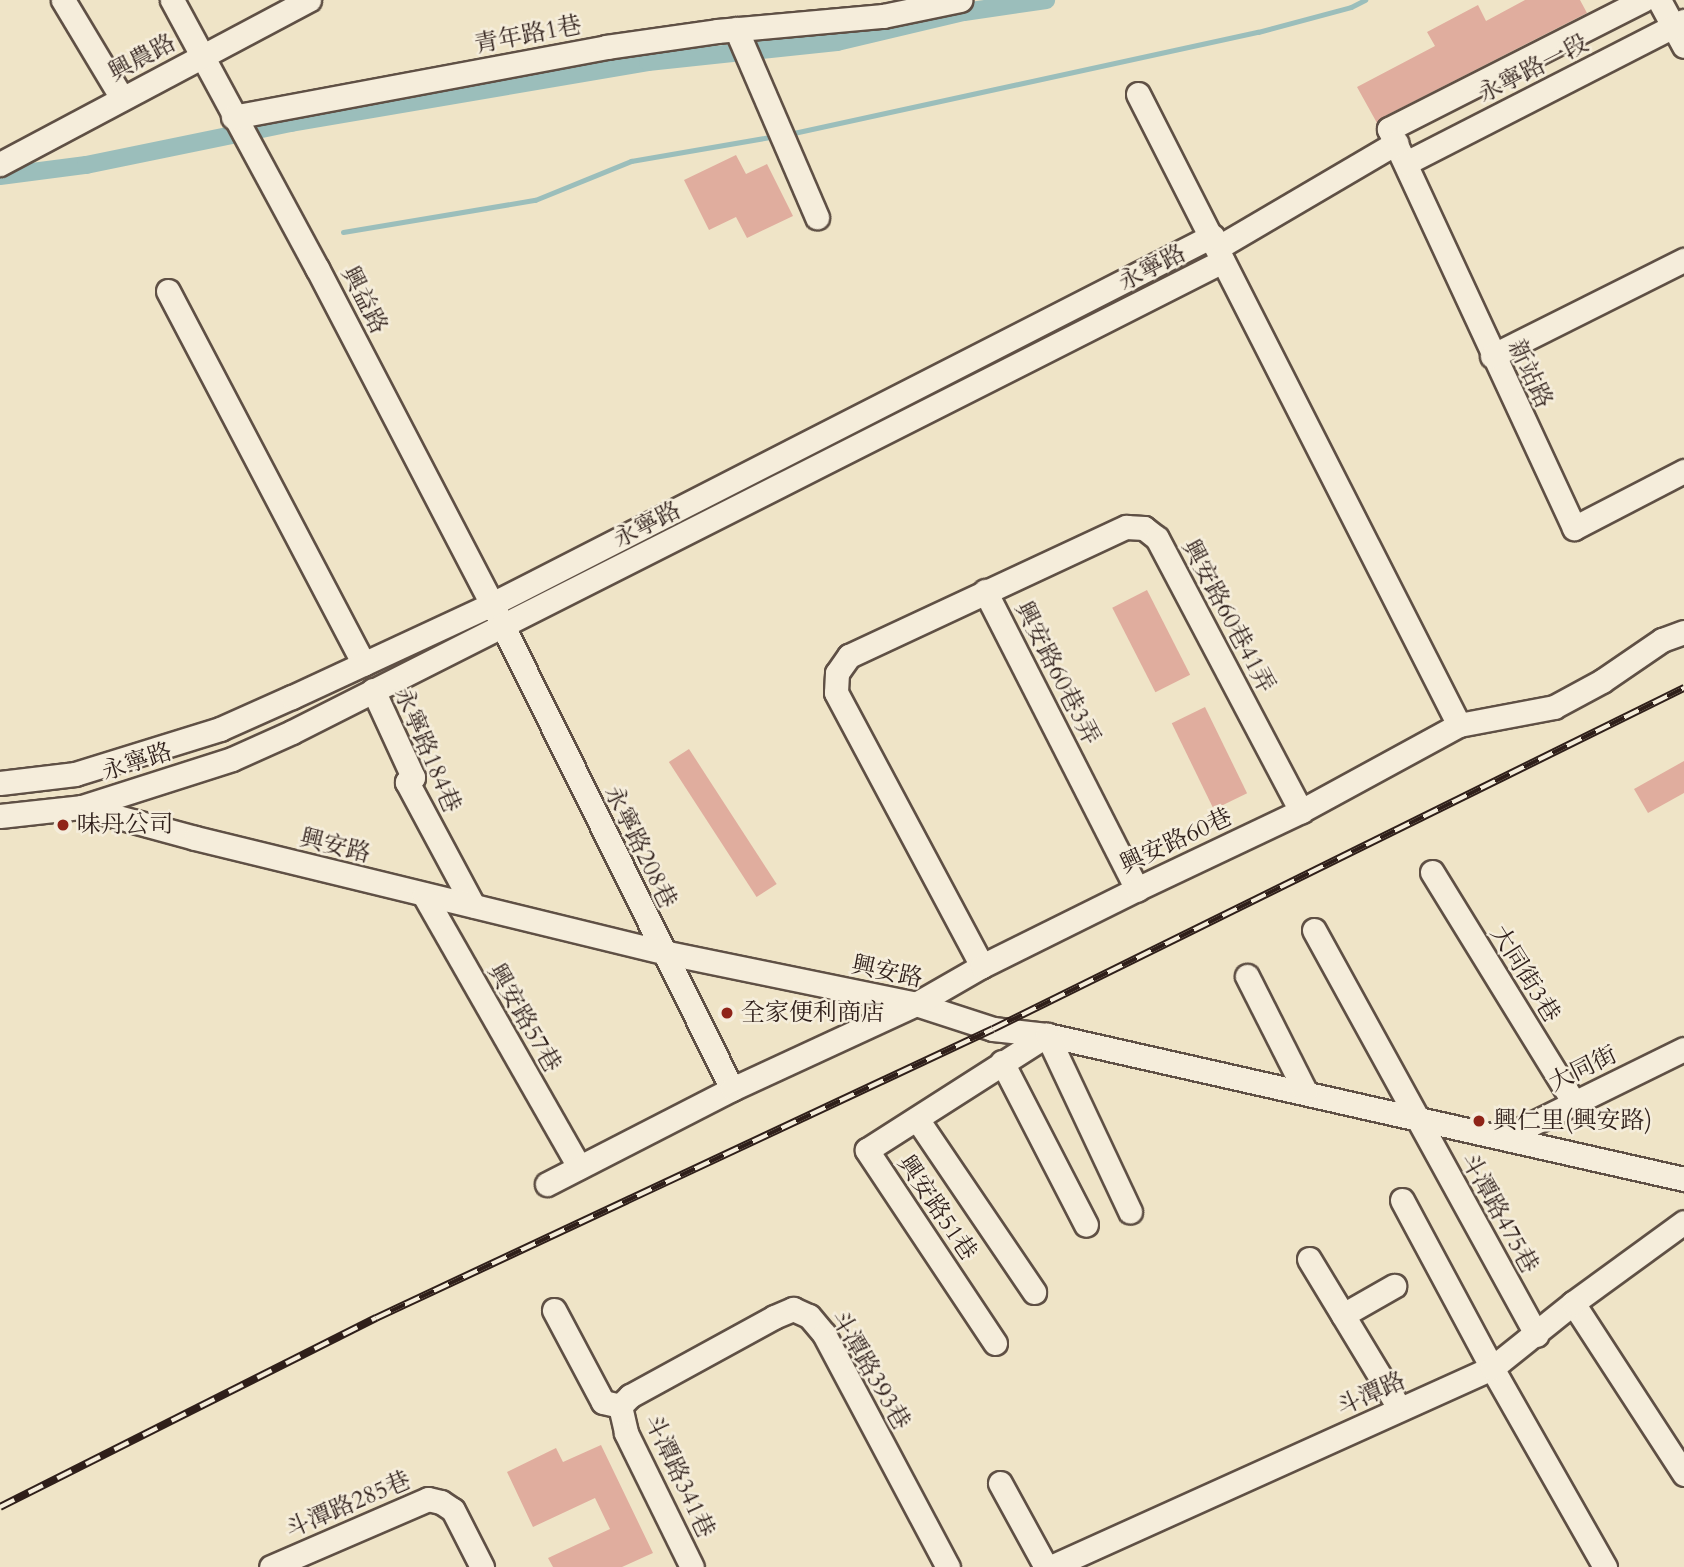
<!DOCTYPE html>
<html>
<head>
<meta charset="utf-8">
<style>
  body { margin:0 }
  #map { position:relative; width:1684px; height:1567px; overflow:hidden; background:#efe4c7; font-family:Cardo,"Noto Serif TC",serif }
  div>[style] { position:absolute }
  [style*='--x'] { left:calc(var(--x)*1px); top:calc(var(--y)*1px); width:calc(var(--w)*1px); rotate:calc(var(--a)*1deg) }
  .stream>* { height:5px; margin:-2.5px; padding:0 2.5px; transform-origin:2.5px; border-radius:2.5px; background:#9bbebb }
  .canal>* { height:18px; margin:-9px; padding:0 9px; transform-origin:9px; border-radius:9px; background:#9bbebb }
  .building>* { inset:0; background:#e0ad9e; transform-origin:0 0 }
  .roads { filter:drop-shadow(2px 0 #5f5045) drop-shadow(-2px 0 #5f5045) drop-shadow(0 2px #5f5045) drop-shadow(0 -2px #5f5045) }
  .minor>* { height:23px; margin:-11.5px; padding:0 11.5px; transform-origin:11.5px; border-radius:11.5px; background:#f5eddb }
  .rail>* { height:8px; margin-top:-4px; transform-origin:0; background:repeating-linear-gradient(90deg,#f5eddb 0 16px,#2f1f1a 0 32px); box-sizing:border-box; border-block:2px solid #2f1f1a }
  .dots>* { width:19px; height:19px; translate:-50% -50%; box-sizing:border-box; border:4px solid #f5eddb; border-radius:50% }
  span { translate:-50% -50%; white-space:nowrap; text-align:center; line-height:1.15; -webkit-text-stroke:5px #f5eddb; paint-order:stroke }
  .street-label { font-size:24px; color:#2f1f1a }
  .poi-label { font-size:24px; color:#2f1f1a }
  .left { translate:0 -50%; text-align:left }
</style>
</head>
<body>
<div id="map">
  <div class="stream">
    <div style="--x:789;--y:134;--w:480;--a:-12.3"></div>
    <div style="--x:1258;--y:32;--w:96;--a:-15"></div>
    <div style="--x:1351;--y:7;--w:16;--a:-27"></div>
    <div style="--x:343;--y:232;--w:195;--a:-9.5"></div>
    <div style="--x:535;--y:200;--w:104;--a:-22.1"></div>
    <div style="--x:631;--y:161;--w:147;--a:-9.8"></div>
  </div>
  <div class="canal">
    <div style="--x:0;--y:176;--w:87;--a:-7.3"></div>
    <div style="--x:86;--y:165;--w:209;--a:-11.6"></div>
    <div style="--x:291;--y:123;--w:362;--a:-9.7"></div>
    <div style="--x:648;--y:62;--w:190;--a:-6"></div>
    <div style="--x:837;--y:42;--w:130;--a:-13.3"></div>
    <div style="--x:964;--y:12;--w:83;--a:-8.3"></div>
  </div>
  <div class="building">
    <div style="clip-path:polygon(1525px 0,1580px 0,1587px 13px,1383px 117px,1377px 123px,1357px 87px,1435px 46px,1427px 32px,1478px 5px,1486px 21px)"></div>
    <div style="clip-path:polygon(736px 155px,746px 174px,767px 164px,793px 216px,747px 238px,736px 217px,709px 230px,684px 180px)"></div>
    <div style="left:1147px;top:590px;width:95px;height:39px;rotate:63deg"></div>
    <div style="left:1205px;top:707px;width:96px;height:37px;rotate:64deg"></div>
    <div style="left:689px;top:749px;width:161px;height:24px;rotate:57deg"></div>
    <div style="clip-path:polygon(1684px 761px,1684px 793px,1648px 813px,1634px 789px)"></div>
    <div style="clip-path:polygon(601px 1445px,653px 1553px,622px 1567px,553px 1567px,548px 1558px,610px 1529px,595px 1498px,533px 1527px,507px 1472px,556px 1448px,563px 1462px)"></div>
  </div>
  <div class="roads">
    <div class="minor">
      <div style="--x:63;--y:0;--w:114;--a:59"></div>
      <div style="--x:172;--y:0;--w:305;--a:61.6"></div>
      <div style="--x:317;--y:268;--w:379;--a:62.5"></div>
      <div style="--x:492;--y:604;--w:541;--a:63.67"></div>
      <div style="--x:1643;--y:0;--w:285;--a:153.1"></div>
      <div style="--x:1389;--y:129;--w:440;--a:65.1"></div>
      <div style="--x:1574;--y:528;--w:124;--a:-27.4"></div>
      <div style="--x:1659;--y:0;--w:52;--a:61.5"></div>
      <div style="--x:736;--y:29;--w:205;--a:66.7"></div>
      <div style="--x:1138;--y:94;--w:708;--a:63.04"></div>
      <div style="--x:233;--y:117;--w:380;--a:-10.6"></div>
      <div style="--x:606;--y:47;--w:112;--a:-8.2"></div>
      <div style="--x:717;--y:31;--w:167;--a:-5.2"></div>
      <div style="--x:883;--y:16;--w:79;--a:-11.7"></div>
      <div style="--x:1406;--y:163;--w:312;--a:-27.1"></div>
      <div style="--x:0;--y:164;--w:350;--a:-28"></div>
      <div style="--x:1217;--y:248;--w:208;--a:-30.4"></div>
      <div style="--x:168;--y:291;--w:421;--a:62.3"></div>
      <div style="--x:1492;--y:356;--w:215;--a:-26.6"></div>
      <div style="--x:985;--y:591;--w:335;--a:63"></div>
      <div style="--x:373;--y:690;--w:96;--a:65.3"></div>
      <div style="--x:413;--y:777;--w:8;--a:140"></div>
      <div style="--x:407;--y:782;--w:140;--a:61.8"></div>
      <div style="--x:0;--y:783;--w:76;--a:-6.8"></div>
      <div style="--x:75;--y:774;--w:152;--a:-17.2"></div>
      <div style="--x:220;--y:729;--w:79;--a:-24"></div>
      <div style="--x:292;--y:697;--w:221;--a:-24.9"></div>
      <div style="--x:492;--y:604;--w:809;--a:-27.07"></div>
      <div style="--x:82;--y:807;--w:157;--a:-17.7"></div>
      <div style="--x:232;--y:759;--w:66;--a:-24.2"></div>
      <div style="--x:292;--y:732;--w:1043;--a:-26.84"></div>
      <div style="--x:0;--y:816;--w:81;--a:-6.3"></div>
      <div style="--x:81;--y:807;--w:118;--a:15.2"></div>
      <div style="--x:195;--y:838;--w:482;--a:13.7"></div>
      <div style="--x:663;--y:952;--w:258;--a:11.6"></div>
      <div style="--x:916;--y:1004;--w:81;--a:18"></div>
      <div style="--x:993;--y:1029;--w:54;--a:6.3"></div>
      <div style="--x:1047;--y:1035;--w:653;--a:12.74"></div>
      <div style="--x:1432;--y:872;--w:271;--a:58.4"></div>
      <div style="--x:424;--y:895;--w:313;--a:60.3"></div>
      <div style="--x:1314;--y:930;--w:462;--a:61.2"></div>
      <div style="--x:982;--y:966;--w:310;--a:-118.1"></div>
      <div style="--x:836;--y:692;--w:19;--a:-87"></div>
      <div style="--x:837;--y:673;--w:21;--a:-55"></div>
      <div style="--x:849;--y:656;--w:306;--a:-25"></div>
      <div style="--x:1126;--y:527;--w:18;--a:3"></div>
      <div style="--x:1144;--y:528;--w:16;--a:38"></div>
      <div style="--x:1157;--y:538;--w:309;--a:62.2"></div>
      <div style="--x:1247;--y:976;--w:129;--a:63.2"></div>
      <div style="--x:1002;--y:1062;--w:183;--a:62.7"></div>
      <div style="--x:917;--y:1119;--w:209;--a:55.9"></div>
      <div style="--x:1505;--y:1137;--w:199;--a:-26.2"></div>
      <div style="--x:547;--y:1184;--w:208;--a:-27.2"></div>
      <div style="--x:732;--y:1089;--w:203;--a:-24.8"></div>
      <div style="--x:916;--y:1004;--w:76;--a:-29.9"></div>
      <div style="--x:982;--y:966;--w:173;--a:-26.4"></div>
      <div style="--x:1137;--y:889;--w:182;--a:-25.4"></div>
      <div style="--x:1301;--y:811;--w:180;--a:-28.6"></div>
      <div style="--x:1459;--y:725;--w:97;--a:-10.7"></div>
      <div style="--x:1554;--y:707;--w:55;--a:-28.4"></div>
      <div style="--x:1602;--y:681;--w:73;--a:-34.3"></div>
      <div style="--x:1662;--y:640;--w:23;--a:-20"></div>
      <div style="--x:1402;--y:1200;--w:191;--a:61.8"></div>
      <div style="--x:1492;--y:1368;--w:229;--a:60.4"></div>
      <div style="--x:1309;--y:1259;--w:175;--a:58.8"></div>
      <div style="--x:1573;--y:1303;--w:204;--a:57"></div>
      <div style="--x:554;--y:1310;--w:104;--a:62"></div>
      <div style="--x:603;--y:1402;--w:17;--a:13"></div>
      <div style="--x:1343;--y:1315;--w:59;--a:-29.6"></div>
      <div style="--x:995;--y:1343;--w:232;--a:-123.6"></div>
      <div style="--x:867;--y:1150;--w:214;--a:-32.6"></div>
      <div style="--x:1047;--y:1035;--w:195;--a:64.8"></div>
      <div style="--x:620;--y:1406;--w:14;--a:-45"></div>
      <div style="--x:630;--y:1396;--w:164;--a:-28.7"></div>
      <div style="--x:774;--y:1317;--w:21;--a:-23"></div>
      <div style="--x:793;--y:1309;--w:17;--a:24"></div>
      <div style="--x:809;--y:1316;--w:23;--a:50"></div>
      <div style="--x:824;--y:1334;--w:264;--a:62"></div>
      <div style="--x:620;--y:1406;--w:28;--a:77"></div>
      <div style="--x:626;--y:1433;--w:149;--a:63.8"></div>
      <div style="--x:1000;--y:1483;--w:96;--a:61.3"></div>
      <div style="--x:271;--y:1567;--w:171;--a:-23.4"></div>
      <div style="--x:428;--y:1499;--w:13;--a:13"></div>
      <div style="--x:441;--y:1502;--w:14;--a:34"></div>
      <div style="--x:453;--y:1510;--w:64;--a:63"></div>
      <div style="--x:1051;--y:1567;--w:484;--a:-24.3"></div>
      <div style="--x:1492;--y:1368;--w:104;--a:-38.7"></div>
      <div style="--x:1573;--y:1303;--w:137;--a:-36.1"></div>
    </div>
  </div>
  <div class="rail">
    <div style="--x:0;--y:1507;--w:421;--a:-26.7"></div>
    <div style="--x:376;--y:1318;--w:681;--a:-25.1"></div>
    <div style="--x:993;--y:1029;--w:771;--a:-26.27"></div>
  </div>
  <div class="dots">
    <div style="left:63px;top:825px;background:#8f2418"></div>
    <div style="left:727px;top:1013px;background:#8f2418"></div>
    <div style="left:1479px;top:1121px;background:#8f2418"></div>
  </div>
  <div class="street-label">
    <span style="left:528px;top:35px;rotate:-11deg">青年路1巷</span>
    <span style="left:142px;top:58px;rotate:-28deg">興農路</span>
    <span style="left:1533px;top:69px;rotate:-27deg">永寧路一段</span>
    <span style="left:1152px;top:268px;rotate:-27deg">永寧路</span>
    <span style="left:364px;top:300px;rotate:63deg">興益路</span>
    <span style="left:1530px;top:374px;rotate:65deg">新站路</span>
    <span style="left:647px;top:525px;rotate:-27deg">永寧路</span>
    <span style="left:1228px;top:616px;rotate:62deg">興安路60巷41弄</span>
    <span style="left:1057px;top:673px;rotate:63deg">興安路60巷3弄</span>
    <span style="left:427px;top:750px;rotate:67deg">永寧路184巷</span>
    <span style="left:137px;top:762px;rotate:-18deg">永寧路</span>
    <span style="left:1176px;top:841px;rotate:-25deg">興安路60巷</span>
    <span style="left:335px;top:846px;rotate:14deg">興安路</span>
    <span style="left:640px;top:847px;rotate:64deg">永寧路208巷</span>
    <span style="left:887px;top:972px;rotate:12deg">興安路</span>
    <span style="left:1525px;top:974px;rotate:58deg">大同街3巷</span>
    <span style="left:524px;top:1018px;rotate:60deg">興安路57巷</span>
    <span style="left:1583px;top:1069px;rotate:-26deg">大同街</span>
    <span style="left:937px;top:1208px;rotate:56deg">興安路51巷</span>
    <span style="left:1499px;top:1213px;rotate:61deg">斗潭路475巷</span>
    <span style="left:870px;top:1370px;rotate:60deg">斗潭路393巷</span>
    <span style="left:1371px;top:1394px;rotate:-24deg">斗潭路</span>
    <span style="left:679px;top:1476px;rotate:65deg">斗潭路341巷</span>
    <span style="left:348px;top:1505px;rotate:-23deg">斗潭路285巷</span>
  </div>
  <div class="poi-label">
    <span class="left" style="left:77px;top:825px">味丹公司</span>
    <span class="left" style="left:741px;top:1013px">全家便利商店</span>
    <span class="left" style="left:1493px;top:1121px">興仁里(興安路)</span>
  </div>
</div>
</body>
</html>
